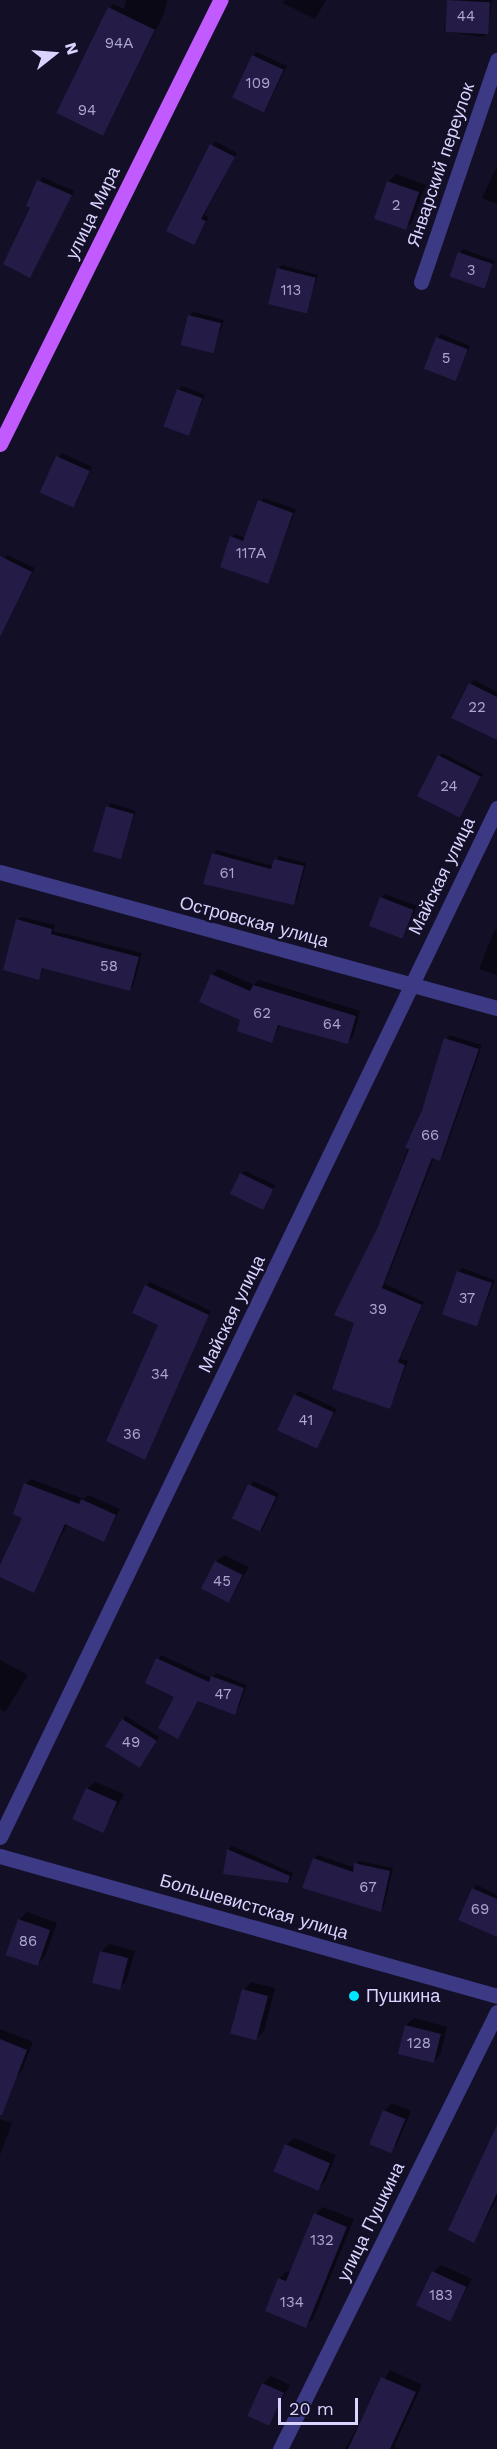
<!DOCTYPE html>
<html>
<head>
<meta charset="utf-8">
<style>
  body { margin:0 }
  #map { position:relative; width:497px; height:2449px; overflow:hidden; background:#130f26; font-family:"Work Sans",sans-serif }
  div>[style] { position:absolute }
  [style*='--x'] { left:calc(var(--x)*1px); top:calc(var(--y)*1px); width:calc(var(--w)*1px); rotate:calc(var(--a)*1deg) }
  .shadow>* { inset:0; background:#0007; transform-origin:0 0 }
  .building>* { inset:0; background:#241b47; transform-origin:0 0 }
  .minor>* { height:15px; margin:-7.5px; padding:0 7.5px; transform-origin:7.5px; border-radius:7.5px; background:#3d3a85 }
  .major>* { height:15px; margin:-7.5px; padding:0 7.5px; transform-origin:7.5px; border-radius:7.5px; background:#c25bff }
  .dots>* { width:16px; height:16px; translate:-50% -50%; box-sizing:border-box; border:3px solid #130f26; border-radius:50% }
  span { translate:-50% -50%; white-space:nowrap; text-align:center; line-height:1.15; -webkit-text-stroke:5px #130f26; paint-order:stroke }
  .number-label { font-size:15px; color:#aca6d1 }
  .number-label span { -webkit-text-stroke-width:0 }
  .street-label { font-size:18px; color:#d9d4ff }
  .poi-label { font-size:18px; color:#d9d4ff }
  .left { translate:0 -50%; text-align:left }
  .north { position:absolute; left:24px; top:24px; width:60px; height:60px; -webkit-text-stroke:4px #130f26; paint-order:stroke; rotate:73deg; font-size:16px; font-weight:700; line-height:24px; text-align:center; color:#d9d4ff }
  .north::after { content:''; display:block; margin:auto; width:21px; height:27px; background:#d9d4ff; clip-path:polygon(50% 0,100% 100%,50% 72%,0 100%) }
  .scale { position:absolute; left:278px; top:2398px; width:80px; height:27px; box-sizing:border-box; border:3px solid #d9d4ff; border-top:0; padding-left:8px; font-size:18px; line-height:21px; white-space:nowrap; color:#d9d4ff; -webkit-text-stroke:4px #130f26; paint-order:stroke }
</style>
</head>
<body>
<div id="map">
  <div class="shadow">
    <div style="clip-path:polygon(126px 0,167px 0,164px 14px,100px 134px,60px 113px,110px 8px,113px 4px,124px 9px)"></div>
    <div style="clip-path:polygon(285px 0,326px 0,315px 19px,283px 3px)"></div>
    <div style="clip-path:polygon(449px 0,492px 0,487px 34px,483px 37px,444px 31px)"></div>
    <div style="clip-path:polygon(256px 52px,287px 66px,265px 110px,253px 56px)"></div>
    <div style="clip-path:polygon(215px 141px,237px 153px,204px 215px,209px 217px,194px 243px,168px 231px)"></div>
    <div style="clip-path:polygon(497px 166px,497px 204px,482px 198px)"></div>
    <div style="clip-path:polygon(396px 174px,426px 185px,412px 222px,404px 229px,388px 182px)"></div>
    <div style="clip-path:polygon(42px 177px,74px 191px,29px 276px,32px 208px)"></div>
    <div style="clip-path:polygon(463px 249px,495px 261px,484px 288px,460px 253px)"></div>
    <div style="clip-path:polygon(282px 265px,318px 275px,305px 313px,278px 269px)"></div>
    <div style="clip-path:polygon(193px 312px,224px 320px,213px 351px,189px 316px)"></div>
    <div style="clip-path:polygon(441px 334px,470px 346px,455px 379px,438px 338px)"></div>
    <div style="clip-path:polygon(182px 386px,205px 395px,188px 434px,178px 390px)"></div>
    <div style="left:61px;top:453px;width:34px;height:43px;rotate:24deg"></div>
    <div style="clip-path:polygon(263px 498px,296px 509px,267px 582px,232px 537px,235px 534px,246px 538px)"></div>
    <div style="clip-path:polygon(7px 555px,35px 568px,10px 615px,0 610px,0 565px)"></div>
    <div style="clip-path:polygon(474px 680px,497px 692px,497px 738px,470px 684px)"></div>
    <div style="clip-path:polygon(442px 753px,483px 774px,460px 816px,439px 756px)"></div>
    <div style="clip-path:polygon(111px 803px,136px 811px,120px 857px,108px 807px)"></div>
    <div style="clip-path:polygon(217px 850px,273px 866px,279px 856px,306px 863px,297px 899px,293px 903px,213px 854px)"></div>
    <div style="clip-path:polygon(385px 894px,417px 906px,404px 937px,381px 898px)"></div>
    <div style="clip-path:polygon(21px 917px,55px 925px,53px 931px,142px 953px,133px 986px,130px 989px,44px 967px,39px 978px,18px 920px)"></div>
    <div style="clip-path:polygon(495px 929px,497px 930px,497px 975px,479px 969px)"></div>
    <div style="clip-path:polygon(218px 969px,254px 985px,259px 980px,360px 1011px,353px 1037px,347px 1043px,281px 1024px,271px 1041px,242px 1020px,212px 975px)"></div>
    <div style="clip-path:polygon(449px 1035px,482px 1045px,443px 1156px,440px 1160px,434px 1157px,385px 1284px,424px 1302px,400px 1359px,408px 1361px,390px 1407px,356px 1323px,378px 1230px)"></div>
    <div style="clip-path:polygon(245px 1171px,275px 1185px,263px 1208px,241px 1174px)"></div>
    <div style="clip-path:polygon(462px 1268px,495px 1280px,477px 1325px,458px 1272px)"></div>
    <div style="clip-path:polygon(150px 1282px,211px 1311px,145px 1458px,160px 1325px,147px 1286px)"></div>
    <div style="clip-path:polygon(299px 1391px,337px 1409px,317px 1447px,295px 1395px)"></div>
    <div style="clip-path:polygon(31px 1479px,84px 1499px,88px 1495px,120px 1509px,104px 1540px,68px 1523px,33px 1591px,0 1575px,25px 1517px,26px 1484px)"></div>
    <div style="left:253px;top:1481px;width:29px;height:42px;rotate:25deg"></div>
    <div style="clip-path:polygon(224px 1555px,249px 1567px,229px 1601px,216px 1562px)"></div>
    <div style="clip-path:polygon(161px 1655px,211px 1678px,216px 1673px,247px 1685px,238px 1709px,234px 1713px,199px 1700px,181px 1733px,176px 1696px,147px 1682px)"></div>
    <div style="clip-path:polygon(0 1660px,28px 1675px,5px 1712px,0 1709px)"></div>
    <div style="clip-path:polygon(126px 1716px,159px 1737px,143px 1763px,123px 1719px)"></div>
    <div style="clip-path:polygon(95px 1782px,124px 1794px,103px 1831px,87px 1789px)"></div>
    <div style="clip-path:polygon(232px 1846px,293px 1873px,291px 1878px,288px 1882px,228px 1850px)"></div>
    <div style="clip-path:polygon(318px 1855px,355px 1868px,359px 1861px,393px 1868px,384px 1906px,381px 1910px,314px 1859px)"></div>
    <div style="clip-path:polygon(477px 1885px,497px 1895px,497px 1930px,473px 1889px)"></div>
    <div style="clip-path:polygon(27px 1912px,57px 1923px,45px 1956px,38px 1964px,19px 1920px)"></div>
    <div style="clip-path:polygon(109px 1944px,135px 1951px,126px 1981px,119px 1989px,101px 1952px)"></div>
    <div style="clip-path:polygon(251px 1982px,275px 1988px,264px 2031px,256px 2039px,244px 1990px)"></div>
    <div style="clip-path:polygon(414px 2018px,447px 2027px,440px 2055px,433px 2062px,406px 2025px)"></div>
    <div style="clip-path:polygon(0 2029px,33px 2042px,22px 2070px,15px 2078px,0 2072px)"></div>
    <div style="clip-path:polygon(392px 2103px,411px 2111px,397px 2144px,389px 2151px,384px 2111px)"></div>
    <div style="clip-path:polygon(0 2119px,12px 2123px,0 2155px)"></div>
    <div style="clip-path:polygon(497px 2129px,497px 2199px,474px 2241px)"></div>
    <div style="clip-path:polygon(294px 2138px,336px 2155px,325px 2182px,318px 2189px,286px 2145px)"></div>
    <div style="clip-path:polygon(323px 2207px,354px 2219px,313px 2319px,306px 2326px,279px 2279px,287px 2271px,291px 2273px,316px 2214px)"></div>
    <div style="clip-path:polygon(441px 2265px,472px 2279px,450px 2319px,433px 2272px)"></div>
    <div style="clip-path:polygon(390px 2370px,422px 2385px,394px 2446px,399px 2449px,345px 2449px)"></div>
    <div style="clip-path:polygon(271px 2376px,290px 2385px,268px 2424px,263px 2384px)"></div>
  </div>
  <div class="building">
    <div style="left:447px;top:0;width:43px;height:32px;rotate:3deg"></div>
    <div style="left:108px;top:7px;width:52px;height:118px;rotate:26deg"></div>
    <div style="left:252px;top:55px;width:35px;height:47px;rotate:25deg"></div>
    <div style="clip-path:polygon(210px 144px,235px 157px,201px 219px,206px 221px,194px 245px,166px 231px)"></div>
    <div style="clip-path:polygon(37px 180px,72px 195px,30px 278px,3px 264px,30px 208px,26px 206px)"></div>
    <div style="left:387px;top:181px;width:34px;height:40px;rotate:19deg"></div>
    <div style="left:458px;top:252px;width:37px;height:26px;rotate:19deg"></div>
    <div style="left:277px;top:268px;width:40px;height:37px;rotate:14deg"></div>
    <div style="left:188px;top:315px;width:34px;height:31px;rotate:14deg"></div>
    <div style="left:436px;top:337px;width:34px;height:34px;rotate:21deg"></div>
    <div style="left:177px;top:389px;width:27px;height:40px;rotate:20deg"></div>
    <div style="left:56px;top:456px;width:37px;height:40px;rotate:24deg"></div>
    <div style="clip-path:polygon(258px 500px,293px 513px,268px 584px,220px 567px,230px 536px,243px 541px)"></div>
    <div style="clip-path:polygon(0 556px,32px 572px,0 637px)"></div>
    <div style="clip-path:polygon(469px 683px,497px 697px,497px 740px,451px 718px)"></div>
    <div style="left:438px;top:755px;width:48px;height:46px;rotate:27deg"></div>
    <div style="left:106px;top:806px;width:29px;height:47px;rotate:16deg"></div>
    <div style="clip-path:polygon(212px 853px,271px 869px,274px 859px,304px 866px,294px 905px,203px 884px)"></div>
    <div style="left:380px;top:897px;width:36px;height:31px;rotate:21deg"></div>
    <div style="clip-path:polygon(16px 919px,52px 929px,51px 934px,139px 957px,130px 991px,42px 968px,39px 980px,3px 970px)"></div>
    <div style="clip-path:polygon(211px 974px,250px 991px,253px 985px,356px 1016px,348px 1044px,278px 1025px,272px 1043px,237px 1031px,240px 1020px,199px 1002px)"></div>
    <div style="clip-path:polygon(444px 1038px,479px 1049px,440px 1161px,432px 1158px,382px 1288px,422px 1305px,398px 1362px,405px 1365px,390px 1409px,332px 1389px,354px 1323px,334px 1315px,377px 1229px,409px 1149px,405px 1148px,422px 1110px)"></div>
    <div style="left:240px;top:1173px;width:37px;height:23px;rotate:26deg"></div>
    <div style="left:457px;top:1271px;width:37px;height:46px;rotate:19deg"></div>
    <div style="clip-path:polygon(145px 1285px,209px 1315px,145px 1460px,106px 1441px,158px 1325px,132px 1313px)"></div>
    <div style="left:294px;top:1394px;width:44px;height:40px;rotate:25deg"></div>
    <div style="clip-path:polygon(24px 1483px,79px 1504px,81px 1499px,116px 1515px,104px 1542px,65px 1524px,34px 1593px,0 1577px,0 1565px,22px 1518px,13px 1514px)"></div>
    <div style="left:248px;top:1484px;width:31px;height:38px;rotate:25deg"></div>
    <div style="left:215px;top:1561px;width:31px;height:31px;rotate:27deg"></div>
    <div style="clip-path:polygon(156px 1658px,209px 1682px,211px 1676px,244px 1688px,235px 1715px,198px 1701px,178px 1739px,158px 1728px,174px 1697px,145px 1683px)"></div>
    <div style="left:122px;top:1719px;width:41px;height:32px;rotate:32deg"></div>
    <div style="left:86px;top:1788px;width:34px;height:34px;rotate:24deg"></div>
    <div style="clip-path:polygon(227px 1849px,290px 1876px,288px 1883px,223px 1874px)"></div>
    <div style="clip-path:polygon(313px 1858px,353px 1872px,354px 1863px,390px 1871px,381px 1912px,302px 1888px)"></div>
    <div style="clip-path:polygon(472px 1888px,497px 1899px,497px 1937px,458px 1920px)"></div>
    <div style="left:18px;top:1919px;width:34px;height:38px;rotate:19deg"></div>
    <div style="left:100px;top:1951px;width:29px;height:33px;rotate:14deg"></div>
    <div style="left:242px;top:1989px;width:27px;height:46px;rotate:15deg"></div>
    <div style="left:405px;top:2025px;width:37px;height:30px;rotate:14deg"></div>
    <div style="clip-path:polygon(0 2039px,27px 2050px,2px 2115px,0 2115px)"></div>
    <div style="left:383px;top:2110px;width:24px;height:37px;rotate:22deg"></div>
    <div style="clip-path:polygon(497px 2125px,497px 2193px,474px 2243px,448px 2230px)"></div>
    <div style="left:285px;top:2144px;width:49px;height:30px;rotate:23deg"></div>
    <div style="clip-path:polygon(314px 2213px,347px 2227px,306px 2328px,265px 2311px,278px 2278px,286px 2281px)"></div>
    <div style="left:432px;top:2271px;width:38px;height:38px;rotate:25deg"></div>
    <div style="clip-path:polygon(381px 2377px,416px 2392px,390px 2449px,348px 2449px)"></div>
    <div style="left:262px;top:2383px;width:24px;height:36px;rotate:24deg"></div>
  </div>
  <div class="minor">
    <div style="--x:421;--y:282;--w:235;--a:-71.1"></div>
    <div style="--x:0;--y:872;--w:515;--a:15.3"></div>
    <div style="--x:0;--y:1837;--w:1143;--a:-64.22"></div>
    <div style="--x:0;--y:1856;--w:516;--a:15.73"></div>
    <div style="--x:280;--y:2449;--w:488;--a:-63.6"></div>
  </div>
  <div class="major">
    <div style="--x:0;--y:444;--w:496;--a:-63.6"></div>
  </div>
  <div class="dots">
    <div style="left:354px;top:1996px;background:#00e5ff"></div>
  </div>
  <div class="number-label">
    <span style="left:466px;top:17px">44</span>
    <span style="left:119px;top:44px">94А</span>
    <span style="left:258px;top:84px">109</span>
    <span style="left:87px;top:111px">94</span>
    <span style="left:396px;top:206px">2</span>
    <span style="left:471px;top:271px">3</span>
    <span style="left:291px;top:291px">113</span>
    <span style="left:446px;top:359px">5</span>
    <span style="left:251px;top:554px">117А</span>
    <span style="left:477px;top:708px">22</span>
    <span style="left:449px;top:787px">24</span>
    <span style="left:227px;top:874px">61</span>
    <span style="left:109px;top:967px">58</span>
    <span style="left:262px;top:1014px">62</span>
    <span style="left:332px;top:1025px">64</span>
    <span style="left:430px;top:1136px">66</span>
    <span style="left:467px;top:1299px">37</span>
    <span style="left:378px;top:1310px">39</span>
    <span style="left:160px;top:1375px">34</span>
    <span style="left:306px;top:1421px">41</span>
    <span style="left:132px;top:1435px">36</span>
    <span style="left:222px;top:1582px">45</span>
    <span style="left:223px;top:1695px">47</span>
    <span style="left:131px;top:1743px">49</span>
    <span style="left:368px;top:1888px">67</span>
    <span style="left:480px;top:1910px">69</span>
    <span style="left:28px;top:1942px">86</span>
    <span style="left:419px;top:2044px">128</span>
    <span style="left:322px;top:2241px">132</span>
    <span style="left:441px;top:2296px">183</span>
    <span style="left:292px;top:2303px">134</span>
  </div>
  <div class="street-label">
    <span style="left:441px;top:165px;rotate:-71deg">Январский переулок</span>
    <span style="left:93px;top:213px;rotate:-64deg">улица Мира</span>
    <span style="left:442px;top:876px;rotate:-64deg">Майская улица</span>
    <span style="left:254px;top:922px;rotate:15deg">Островская улица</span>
    <span style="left:232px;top:1314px;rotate:-64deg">Майская улица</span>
    <span style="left:254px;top:1907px;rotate:16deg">Большевистская улица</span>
    <span style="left:371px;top:2222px;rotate:-64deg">улица Пушкина</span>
  </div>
  <div class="poi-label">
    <span class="left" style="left:366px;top:1996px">Пушкина</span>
  </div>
  <div class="north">N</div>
  <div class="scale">20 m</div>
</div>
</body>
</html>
